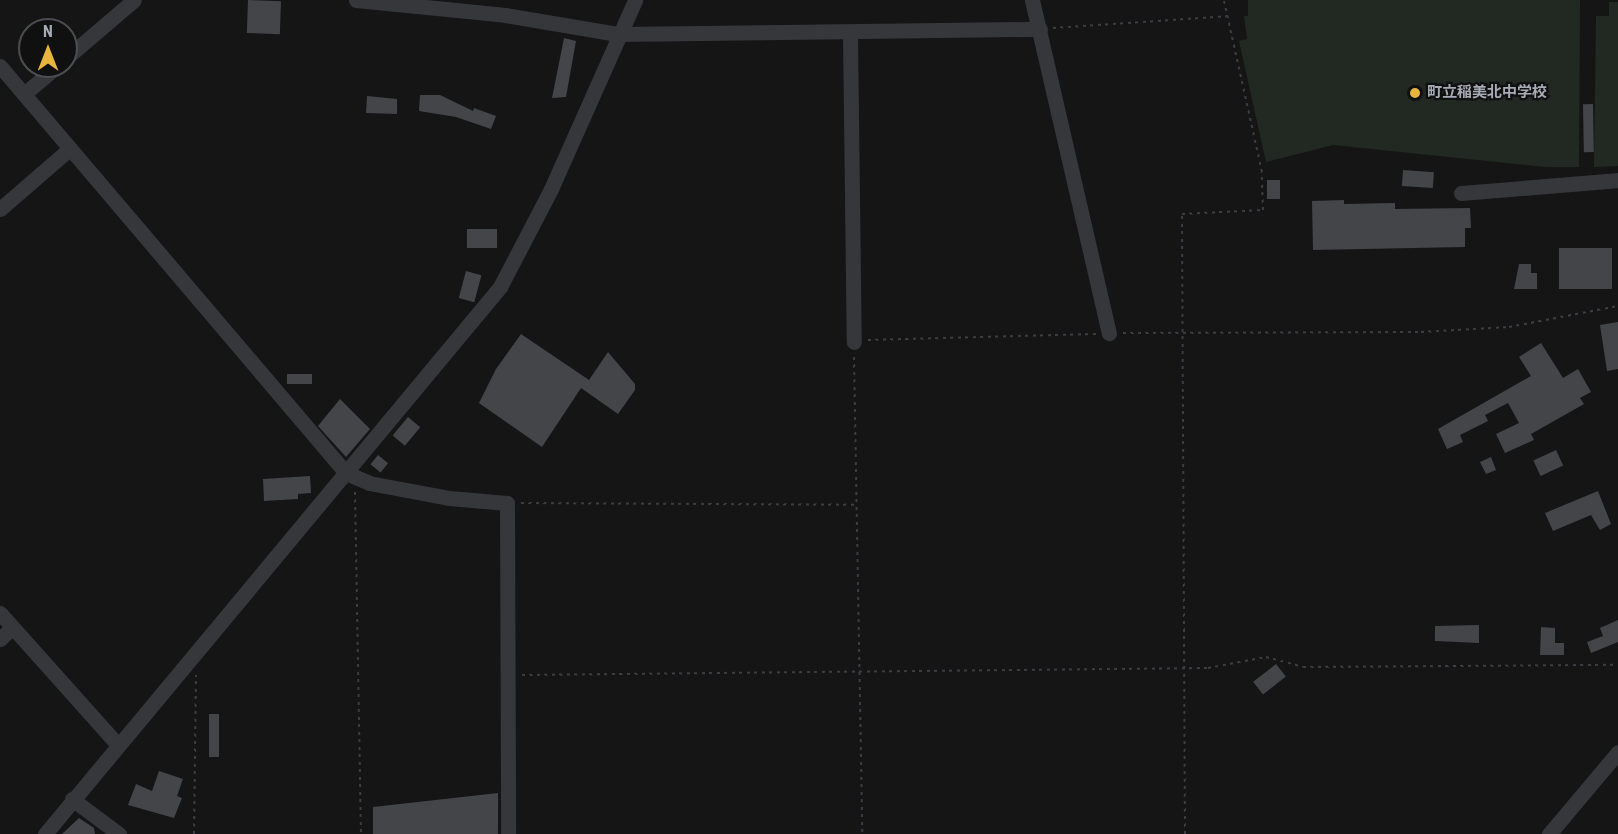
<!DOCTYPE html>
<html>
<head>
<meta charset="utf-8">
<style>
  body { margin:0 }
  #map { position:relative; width:1618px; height:834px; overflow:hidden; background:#151516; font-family:"Roboto Condensed","Noto Sans JP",sans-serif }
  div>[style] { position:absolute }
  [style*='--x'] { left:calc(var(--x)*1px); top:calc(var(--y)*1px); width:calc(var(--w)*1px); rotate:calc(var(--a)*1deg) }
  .green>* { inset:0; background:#212922 }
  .building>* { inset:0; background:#444549; transform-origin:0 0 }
  .path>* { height:2px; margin-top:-1px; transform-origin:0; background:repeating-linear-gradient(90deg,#3c3d42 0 3px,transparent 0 7.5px) }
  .minor>* { height:15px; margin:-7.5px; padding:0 7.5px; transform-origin:7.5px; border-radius:7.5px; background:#36373b }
  .dots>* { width:16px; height:16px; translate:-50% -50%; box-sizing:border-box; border:3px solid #101011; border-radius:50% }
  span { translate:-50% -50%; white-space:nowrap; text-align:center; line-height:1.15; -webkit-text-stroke:4.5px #101011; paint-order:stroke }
  .poi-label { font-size:15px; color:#a7abb6; font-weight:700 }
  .left { translate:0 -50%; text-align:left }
  .north { position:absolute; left:18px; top:18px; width:60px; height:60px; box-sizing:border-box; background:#101011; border:2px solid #4c4e53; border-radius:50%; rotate:0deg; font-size:16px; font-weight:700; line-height:24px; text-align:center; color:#a7abb6 }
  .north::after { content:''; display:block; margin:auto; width:21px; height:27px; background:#e7b53d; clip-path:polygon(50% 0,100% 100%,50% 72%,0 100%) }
</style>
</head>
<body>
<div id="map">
  <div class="green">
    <div style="clip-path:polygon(1248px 0,1580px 0,1579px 167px,1545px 167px,1333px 145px,1266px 162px,1239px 41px,1247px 39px,1244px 16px,1248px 16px)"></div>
    <div style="clip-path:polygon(1609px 2px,1618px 2px,1618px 166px,1594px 167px,1596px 16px,1609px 16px)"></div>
  </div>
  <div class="building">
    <div style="left:248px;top:0;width:33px;height:33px;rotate:2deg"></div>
    <div style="clip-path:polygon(564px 38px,576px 41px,566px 97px,552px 98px)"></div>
    <div style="clip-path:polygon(420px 95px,440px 95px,473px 111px,474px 108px,496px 116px,491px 129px,456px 117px,419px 111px)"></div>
    <div style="clip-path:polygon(367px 96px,397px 99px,397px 114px,366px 113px)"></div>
    <div style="left:1593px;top:104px;width:48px;height:10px;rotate:89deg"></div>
    <div style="left:1403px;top:170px;width:31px;height:16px;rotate:4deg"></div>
    <div style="left:1267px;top:180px;width:13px;height:19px"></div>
    <div style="clip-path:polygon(1344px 200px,1344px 204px,1395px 203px,1395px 209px,1470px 208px,1471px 228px,1465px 228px,1465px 247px,1313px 250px,1312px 201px)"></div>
    <div style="left:467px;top:229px;width:30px;height:19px"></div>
    <div style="left:1559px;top:248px;width:53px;height:41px"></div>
    <div style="clip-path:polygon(1519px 264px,1531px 264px,1531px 273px,1537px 273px,1537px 289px,1514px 289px)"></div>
    <div style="left:466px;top:271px;width:16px;height:28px;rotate:15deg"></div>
    <div style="clip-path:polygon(1618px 322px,1618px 369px,1607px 371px,1600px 325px)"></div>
    <div style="clip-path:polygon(521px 334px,589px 380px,608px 352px,635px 384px,635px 390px,618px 414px,581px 388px,542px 447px,479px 403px,496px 369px)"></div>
    <div style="clip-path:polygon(1541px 343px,1563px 378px,1578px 369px,1591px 392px,1580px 398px,1584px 404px,1531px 434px,1534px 440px,1505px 453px,1496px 434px,1519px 423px,1508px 403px,1485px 415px,1488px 421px,1460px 435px,1463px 442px,1447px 449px,1438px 429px,1531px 376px,1519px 357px)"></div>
    <div style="left:287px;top:374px;width:25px;height:10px"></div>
    <div style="clip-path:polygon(340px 399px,370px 429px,346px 457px,318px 426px)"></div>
    <div style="left:408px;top:417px;width:16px;height:24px;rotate:40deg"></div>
    <div style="left:1556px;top:450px;width:17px;height:25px;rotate:65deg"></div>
    <div style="left:378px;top:455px;width:13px;height:12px;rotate:39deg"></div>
    <div style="clip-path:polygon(1491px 457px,1496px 470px,1486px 474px,1480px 462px)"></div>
    <div style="clip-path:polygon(310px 476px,311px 493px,298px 494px,298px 499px,264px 501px,263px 479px)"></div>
    <div style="clip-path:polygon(1598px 491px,1611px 524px,1600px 530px,1591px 515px,1553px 531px,1545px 513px)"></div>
    <div style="clip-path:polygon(1618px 620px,1618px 642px,1591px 653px,1587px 642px,1603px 636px,1600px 628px)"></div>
    <div style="clip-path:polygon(1479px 625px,1479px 643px,1435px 641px,1435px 626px)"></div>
    <div style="clip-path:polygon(1541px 627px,1555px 628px,1555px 643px,1564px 643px,1564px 655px,1540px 655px)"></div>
    <div style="left:1276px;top:664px;width:16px;height:29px;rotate:52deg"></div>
    <div style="left:209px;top:714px;width:10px;height:43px"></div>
    <div style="clip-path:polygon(159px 771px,183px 779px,177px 796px,182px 798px,174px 818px,128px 805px,136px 784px,152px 791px)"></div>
    <div style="clip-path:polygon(498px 793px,498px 834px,373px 834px,373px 807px)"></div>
    <div style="clip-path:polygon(79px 818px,94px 828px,95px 834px,62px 834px)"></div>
  </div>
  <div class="path">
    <div style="--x:1053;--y:28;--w:174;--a:-3.9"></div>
    <div style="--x:1123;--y:333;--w:298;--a:-0.2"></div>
    <div style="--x:1421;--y:332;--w:88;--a:-3.3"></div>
    <div style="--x:1509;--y:327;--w:111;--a:-10.9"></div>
    <div style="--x:868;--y:340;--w:228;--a:-1.5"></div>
    <div style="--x:854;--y:357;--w:477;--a:89"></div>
    <div style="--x:355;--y:492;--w:342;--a:89"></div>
    <div style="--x:521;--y:503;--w:333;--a:0.3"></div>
    <div style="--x:522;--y:675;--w:686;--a:-0.58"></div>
    <div style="--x:1208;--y:668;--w:59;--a:-10.7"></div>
    <div style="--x:1266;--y:657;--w:38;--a:15"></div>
    <div style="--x:1303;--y:667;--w:315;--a:-0.4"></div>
    <div style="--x:194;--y:834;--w:159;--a:-89.3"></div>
    <div style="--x:1185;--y:834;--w:620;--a:-90.28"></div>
    <div style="--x:1182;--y:214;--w:81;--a:-2.8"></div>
    <div style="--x:1263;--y:210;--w:38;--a:-92"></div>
    <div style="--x:1262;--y:172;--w:176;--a:-102.5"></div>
  </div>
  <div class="minor">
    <div style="--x:356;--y:0;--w:150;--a:5.7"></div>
    <div style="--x:505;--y:15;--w:114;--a:9.6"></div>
    <div style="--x:617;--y:34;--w:423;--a:-0.7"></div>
    <div style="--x:1032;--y:0;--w:342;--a:77"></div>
    <div style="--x:850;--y:34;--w:308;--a:89.3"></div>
    <div style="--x:66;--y:58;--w:89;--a:-40.5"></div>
    <div style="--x:0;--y:66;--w:534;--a:49.63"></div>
    <div style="--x:346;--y:473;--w:25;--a:23"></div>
    <div style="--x:369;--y:483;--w:81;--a:10.6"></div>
    <div style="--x:449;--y:498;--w:58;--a:4.9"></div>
    <div style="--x:507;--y:503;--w:331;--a:89.8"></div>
    <div style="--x:24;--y:94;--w:43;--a:-40.3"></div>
    <div style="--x:1461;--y:193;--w:158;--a:-4.7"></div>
    <div style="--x:0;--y:209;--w:90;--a:-40.9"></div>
    <div style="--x:0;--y:613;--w:176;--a:48.2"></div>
    <div style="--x:0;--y:639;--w:16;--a:-43"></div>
    <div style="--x:72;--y:799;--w:59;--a:36.7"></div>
    <div style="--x:45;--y:834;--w:712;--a:-50.25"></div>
    <div style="--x:500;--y:287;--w:110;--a:-62.5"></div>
    <div style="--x:551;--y:189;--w:207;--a:-66"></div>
    <div style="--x:1549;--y:834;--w:107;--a:-49.9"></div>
  </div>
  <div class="dots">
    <div style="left:1415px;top:93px;background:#e7b53d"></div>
  </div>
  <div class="poi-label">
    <span class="left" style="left:1427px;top:93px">町立稲美北中学校</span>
  </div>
  <div class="north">N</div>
</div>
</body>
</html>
